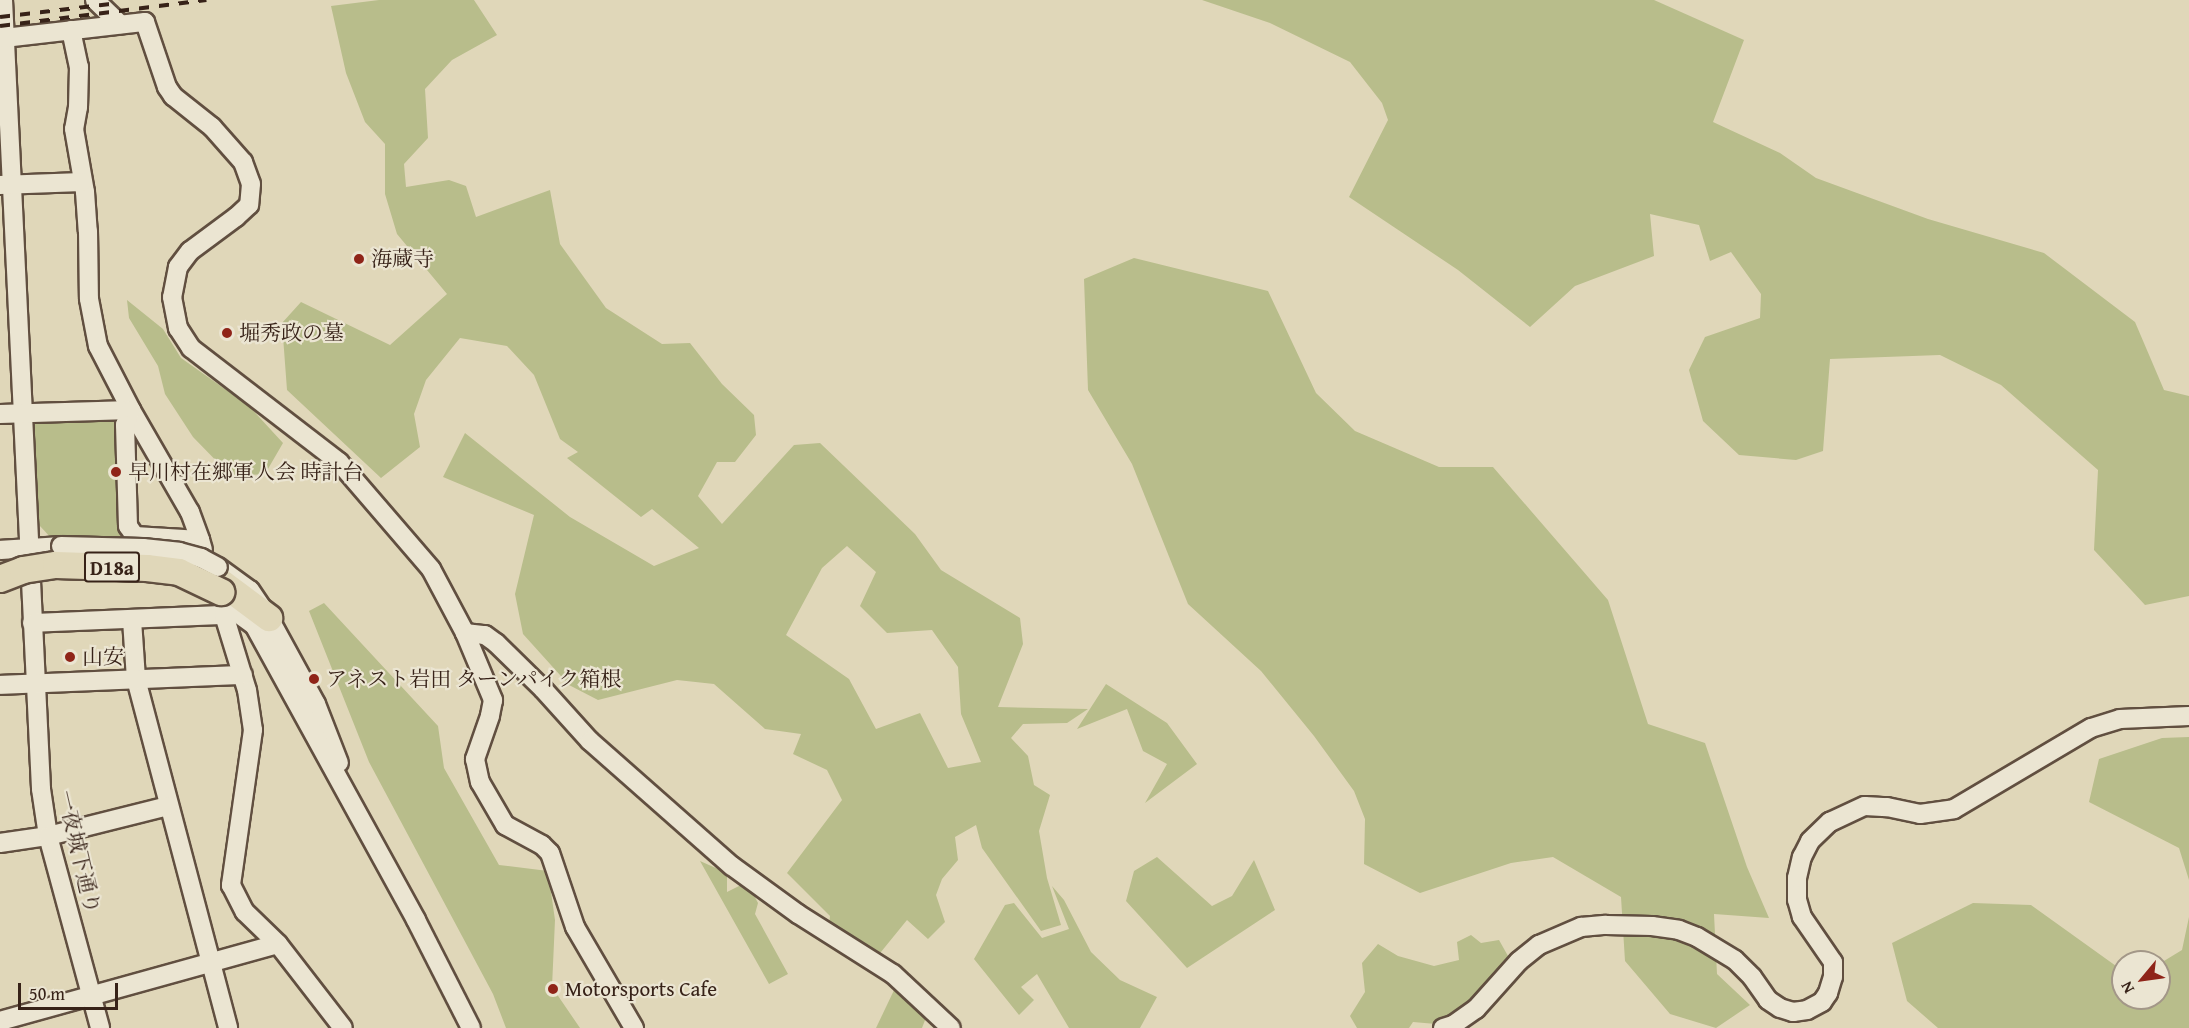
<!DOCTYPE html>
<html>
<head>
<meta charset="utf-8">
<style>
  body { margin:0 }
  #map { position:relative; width:2189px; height:1028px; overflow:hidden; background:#e0d7b9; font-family:"Gentium Book Plus","Noto Serif JP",serif }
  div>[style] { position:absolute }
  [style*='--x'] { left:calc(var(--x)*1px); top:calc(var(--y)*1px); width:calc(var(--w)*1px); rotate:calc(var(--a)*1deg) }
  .green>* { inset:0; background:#b8bd8b }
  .roads { filter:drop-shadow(2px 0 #614f40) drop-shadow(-2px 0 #614f40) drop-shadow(0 2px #614f40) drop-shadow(0 -2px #614f40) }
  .minor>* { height:18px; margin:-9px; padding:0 9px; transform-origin:9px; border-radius:9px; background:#ebe5d2 }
  .highway>* { height:26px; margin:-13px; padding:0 13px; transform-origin:13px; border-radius:13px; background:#e0d7b9 }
  .rail>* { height:4px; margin-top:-2px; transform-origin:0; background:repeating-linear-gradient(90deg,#372218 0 10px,transparent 0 20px) }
  .bridges { filter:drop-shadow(2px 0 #614f40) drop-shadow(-2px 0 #614f40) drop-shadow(0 2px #614f40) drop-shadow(0 -2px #614f40) }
  .minor-bridge>* { height:18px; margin:-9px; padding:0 9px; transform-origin:9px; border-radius:9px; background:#ebe5d2 }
  .highway-bridge>* { height:26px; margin:-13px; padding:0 13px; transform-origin:13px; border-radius:13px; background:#e0d7b9 }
  .dots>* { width:16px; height:16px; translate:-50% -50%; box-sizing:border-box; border:3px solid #ebe5d2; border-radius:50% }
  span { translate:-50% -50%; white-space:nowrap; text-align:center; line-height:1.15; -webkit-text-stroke:4.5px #ebe5d2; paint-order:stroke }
  .shield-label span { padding:2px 4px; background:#ebe5d2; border:2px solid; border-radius:4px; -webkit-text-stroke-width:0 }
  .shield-label { font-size:20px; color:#372218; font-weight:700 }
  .poi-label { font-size:21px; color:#372218 }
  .left { translate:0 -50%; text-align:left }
  .street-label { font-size:21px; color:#372218 }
  .north { position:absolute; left:2111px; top:950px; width:60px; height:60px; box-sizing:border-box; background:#ebe5d2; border:2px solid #a39788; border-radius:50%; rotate:241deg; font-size:16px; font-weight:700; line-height:24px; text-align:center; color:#372218 }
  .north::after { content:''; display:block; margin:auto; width:21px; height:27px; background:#8f2418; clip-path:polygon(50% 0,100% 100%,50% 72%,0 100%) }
  .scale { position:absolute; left:18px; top:983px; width:100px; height:27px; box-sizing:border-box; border:3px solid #372218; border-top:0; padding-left:8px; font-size:18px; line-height:21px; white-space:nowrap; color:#372218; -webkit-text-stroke:4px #ebe5d2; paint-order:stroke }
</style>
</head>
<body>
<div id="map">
  <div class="green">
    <div style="clip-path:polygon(evenodd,379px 0,474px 0,497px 35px,452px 60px,425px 89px,428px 138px,404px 164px,406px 187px,449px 180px,466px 186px,476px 217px,550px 190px,560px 244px,606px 308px,662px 344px,690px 343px,722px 384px,754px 415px,756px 435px,735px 462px,717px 462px,698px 496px,722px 524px,794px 445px,820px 443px,915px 534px,941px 570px,1020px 618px,1023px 644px,998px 707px,1088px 709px,1067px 723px,1023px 724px,1011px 738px,1028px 756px,1034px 785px,1050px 795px,1039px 831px,1047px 878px,1061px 925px,1041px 931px,982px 848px,976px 825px,955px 837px,958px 860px,942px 879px,936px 895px,945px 922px,928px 939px,907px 920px,872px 963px,828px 933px,830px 916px,787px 873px,842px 800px,827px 770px,793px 754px,801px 734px,765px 729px,714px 684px,677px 680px,598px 700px,569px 685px,523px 634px,515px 594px,534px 515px,443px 477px,465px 433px,570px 517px,654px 566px,699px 548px,652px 509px,641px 517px,567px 458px,578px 452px,560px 439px,534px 375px,507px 346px,460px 338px,426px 380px,414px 414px,420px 447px,381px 478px,287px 390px,282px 323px,301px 302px,390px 345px,447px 294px,397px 234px,385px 194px,385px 144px,365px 122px,346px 73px,331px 6px,379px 0,847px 546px,876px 572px,860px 606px,887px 633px,932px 630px,958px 667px,961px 714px,981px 762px,948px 768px,920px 713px,876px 729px,849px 679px,786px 635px,822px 568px,847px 546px)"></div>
    <div style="clip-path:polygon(1202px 0,1654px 0,1744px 40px,1713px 122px,1780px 153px,1816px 178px,1928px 219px,2044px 253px,2135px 322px,2164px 390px,2189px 396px,2189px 596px,2145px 605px,2094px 550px,2098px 470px,2001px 385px,1940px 355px,1830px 359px,1823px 451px,1796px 460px,1739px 455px,1703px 421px,1689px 370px,1705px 337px,1760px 318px,1761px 294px,1731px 252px,1710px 261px,1699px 225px,1650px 214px,1654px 256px,1575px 286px,1530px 327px,1458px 270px,1349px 197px,1388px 120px,1382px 103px,1350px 62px,1270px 23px)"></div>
    <div style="clip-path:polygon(1134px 258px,1268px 291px,1316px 393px,1355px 431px,1439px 467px,1493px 467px,1608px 600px,1648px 724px,1705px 743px,1747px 867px,1769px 918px,1714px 914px,1717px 974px,1750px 1005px,1716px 1028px,1670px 1014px,1625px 961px,1621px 897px,1553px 857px,1511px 863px,1420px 893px,1364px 864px,1365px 819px,1354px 791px,1314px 736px,1261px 671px,1188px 604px,1132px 464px,1088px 390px,1084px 279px)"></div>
    <div style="clip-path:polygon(127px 300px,163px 329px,181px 358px,249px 406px,283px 443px,265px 474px,231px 476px,193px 437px,165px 394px,158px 366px,129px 318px)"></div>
    <div style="clip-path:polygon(119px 420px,124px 539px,53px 540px,39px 525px,34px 422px)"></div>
    <div style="clip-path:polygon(324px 603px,438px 726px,444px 768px,499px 865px,548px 871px,555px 920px,552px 987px,580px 1028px,506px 1028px,493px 994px,369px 762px,309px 611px)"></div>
    <div style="clip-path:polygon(1106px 684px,1167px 723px,1197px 764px,1145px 803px,1167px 764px,1143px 751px,1127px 709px,1077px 729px)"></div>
    <div style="clip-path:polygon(2189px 737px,2189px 880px,2179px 848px,2089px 802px,2099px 759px,2162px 738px)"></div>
    <div style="clip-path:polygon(1157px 857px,1212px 906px,1232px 896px,1254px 860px,1275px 910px,1187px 968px,1126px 901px,1134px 871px)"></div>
    <div style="clip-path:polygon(700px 861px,727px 873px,727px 892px,747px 882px,758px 903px,755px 914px,788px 974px,769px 984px)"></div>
    <div style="clip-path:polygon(1052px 886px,1064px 900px,1091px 952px,1120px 980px,1157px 997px,1140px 1028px,1069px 1028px,1037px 974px,1021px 987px,1034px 1000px,1019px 1015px,974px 959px,1005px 905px,1014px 903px,1042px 938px,1069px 929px)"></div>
    <div style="clip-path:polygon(1973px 903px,2031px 905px,2123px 971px,2123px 998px,2159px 998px,2159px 964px,2182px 950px,2189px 917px,2189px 1028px,1938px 1028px,1907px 1001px,1892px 943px)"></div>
    <div style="clip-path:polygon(1471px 935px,1481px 943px,1499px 940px,1508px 956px,1507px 964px,1489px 987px,1462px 1009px,1436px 1024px,1413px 1022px,1409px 1028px,1357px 1028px,1350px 1016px,1365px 992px,1362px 963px,1378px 944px,1398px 956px,1434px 966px,1459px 960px,1457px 942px)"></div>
    <div style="clip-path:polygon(896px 986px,927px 1015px,922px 1028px,876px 1028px)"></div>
  </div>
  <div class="roads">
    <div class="minor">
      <div style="--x:3;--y:0;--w:790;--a:87.24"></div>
      <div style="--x:41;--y:789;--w:48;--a:81.5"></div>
      <div style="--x:48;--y:836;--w:199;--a:74.8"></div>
      <div style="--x:95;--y:0;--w:35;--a:44"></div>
      <div style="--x:71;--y:30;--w:38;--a:78"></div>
      <div style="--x:79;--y:67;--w:40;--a:91.4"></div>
      <div style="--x:78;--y:107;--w:22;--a:100"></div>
      <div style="--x:74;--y:129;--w:64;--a:80.1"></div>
      <div style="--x:85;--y:192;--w:39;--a:86"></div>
      <div style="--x:88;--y:231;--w:68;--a:89.2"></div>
      <div style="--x:89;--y:299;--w:48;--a:79.2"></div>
      <div style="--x:98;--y:346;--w:72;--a:62.7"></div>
      <div style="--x:131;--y:410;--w:118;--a:60"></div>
      <div style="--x:190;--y:512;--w:30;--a:70"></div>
      <div style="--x:4;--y:38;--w:142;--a:-6.5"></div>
      <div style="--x:145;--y:22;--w:69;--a:71.3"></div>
      <div style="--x:167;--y:87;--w:11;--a:56"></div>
      <div style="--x:173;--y:96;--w:50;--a:38.5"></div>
      <div style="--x:212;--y:127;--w:47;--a:48.5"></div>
      <div style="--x:243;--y:162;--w:23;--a:70"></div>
      <div style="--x:251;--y:184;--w:21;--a:95"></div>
      <div style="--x:249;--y:205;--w:18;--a:137"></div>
      <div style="--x:236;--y:217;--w:57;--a:143.5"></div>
      <div style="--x:190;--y:251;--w:20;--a:127"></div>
      <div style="--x:178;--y:267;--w:31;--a:101"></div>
      <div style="--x:172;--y:297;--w:32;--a:79"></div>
      <div style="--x:178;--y:328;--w:24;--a:57"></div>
      <div style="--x:191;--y:348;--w:187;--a:37.6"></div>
      <div style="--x:339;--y:462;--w:141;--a:49.3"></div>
      <div style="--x:431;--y:569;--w:72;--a:62"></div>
      <div style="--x:465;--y:633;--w:73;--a:67.3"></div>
      <div style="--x:493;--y:700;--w:16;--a:101"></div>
      <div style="--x:490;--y:716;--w:46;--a:109.2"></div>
      <div style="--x:475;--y:759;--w:24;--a:78"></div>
      <div style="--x:480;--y:782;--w:50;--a:59.8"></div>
      <div style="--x:505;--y:825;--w:42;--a:28.4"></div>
      <div style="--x:542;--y:845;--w:11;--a:45"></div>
      <div style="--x:550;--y:853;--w:78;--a:71.3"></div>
      <div style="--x:575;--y:927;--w:117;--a:59.7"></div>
      <div style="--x:0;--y:185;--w:82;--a:-2.1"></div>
      <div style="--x:0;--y:414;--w:131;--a:-1.7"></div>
      <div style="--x:131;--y:410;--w:16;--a:112"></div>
      <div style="--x:125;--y:425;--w:101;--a:88.3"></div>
      <div style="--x:128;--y:526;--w:12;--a:55"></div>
      <div style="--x:135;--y:536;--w:65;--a:3.5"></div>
      <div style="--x:200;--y:540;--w:10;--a:73"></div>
      <div style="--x:0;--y:550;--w:61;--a:-3.8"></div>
      <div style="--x:218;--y:567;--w:39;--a:36"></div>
      <div style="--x:250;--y:590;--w:34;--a:56"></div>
      <div style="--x:269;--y:618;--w:98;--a:61.3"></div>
      <div style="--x:316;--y:704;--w:63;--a:68.7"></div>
      <div style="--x:222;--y:602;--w:39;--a:36"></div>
      <div style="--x:254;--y:625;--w:337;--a:61.2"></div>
      <div style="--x:416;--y:920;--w:121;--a:63"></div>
      <div style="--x:132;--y:620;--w:59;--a:86.1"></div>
      <div style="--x:136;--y:679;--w:361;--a:75.2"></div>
      <div style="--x:32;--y:623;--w:192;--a:-2.4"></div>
      <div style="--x:224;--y:615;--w:78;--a:73"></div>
      <div style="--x:247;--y:690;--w:40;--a:81.5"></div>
      <div style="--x:253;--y:730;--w:157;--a:98.1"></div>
      <div style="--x:231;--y:885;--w:30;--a:63"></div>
      <div style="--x:245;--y:912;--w:46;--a:44.1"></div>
      <div style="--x:278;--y:944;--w:106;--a:52.3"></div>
      <div style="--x:465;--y:633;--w:20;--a:6"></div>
      <div style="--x:485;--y:635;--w:14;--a:36"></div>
      <div style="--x:496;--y:643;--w:66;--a:44.4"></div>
      <div style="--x:543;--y:689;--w:70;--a:47.9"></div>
      <div style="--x:590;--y:741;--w:189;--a:41.4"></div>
      <div style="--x:732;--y:866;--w:82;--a:36"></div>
      <div style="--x:798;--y:914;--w:112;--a:32.3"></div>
      <div style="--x:893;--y:974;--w:79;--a:43"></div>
      <div style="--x:0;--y:685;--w:243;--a:-2.4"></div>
      <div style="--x:0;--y:843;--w:49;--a:-8.3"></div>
      <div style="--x:48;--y:836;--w:124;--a:-14"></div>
      <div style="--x:0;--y:1021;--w:288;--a:-15.5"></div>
      <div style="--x:1443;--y:1028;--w:10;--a:-17"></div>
      <div style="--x:1453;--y:1025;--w:28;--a:-35"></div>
      <div style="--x:1476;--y:1009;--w:64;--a:-48.1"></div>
      <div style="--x:1519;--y:961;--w:26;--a:-39"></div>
      <div style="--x:1539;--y:945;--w:46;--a:-23.2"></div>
      <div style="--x:1581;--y:927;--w:25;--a:-5"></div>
      <div style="--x:1606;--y:925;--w:46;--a:1.2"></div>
      <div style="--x:1652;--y:926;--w:27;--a:8"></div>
      <div style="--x:1679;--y:930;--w:19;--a:21"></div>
      <div style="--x:1697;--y:937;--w:44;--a:31.2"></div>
      <div style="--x:1735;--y:960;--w:24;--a:45"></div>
      <div style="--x:1752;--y:977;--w:28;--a:55"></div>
      <div style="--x:1768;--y:1000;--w:14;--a:34"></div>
      <div style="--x:1780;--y:1008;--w:14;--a:17"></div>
      <div style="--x:1793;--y:1012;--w:14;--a:-8"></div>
      <div style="--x:1807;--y:1010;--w:17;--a:-28"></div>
      <div style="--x:1822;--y:1002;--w:11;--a:-56"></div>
      <div style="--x:1828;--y:993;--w:17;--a:-73"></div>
      <div style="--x:1833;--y:977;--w:15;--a:-90"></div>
      <div style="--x:1833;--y:962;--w:55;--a:-124.6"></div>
      <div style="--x:1802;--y:917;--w:18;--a:-106"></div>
      <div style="--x:1797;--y:900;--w:22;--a:-90"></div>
      <div style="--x:1797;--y:878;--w:22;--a:-77"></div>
      <div style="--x:1802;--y:857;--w:18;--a:-63"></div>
      <div style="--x:1810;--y:841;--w:28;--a:-44"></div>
      <div style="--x:1830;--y:822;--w:38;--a:-25"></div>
      <div style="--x:1865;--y:806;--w:22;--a:3"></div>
      <div style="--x:1887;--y:807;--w:34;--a:12"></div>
      <div style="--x:1920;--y:814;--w:34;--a:-8"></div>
      <div style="--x:1954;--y:809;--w:159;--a:-30.6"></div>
      <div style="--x:2091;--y:728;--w:30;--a:-17"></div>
      <div style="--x:2120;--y:719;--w:69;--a:-2.5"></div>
    </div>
    <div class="highway">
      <div style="--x:222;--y:583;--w:59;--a:36.7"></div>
    </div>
  </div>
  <div class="rail">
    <div style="--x:0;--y:17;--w:111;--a:-6.7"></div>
    <div style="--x:0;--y:26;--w:208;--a:-7.2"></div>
  </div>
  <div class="bridges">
    <div class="minor-bridge">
      <div style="--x:61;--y:546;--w:82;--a:1.4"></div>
      <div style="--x:143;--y:548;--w:36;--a:6"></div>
      <div style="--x:179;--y:552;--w:23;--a:15"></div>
      <div style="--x:201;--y:558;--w:19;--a:28"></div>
    </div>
    <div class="highway-bridge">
      <div style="--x:0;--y:579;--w:25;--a:-21"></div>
      <div style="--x:23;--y:570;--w:33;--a:-9"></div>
      <div style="--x:56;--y:565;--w:91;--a:1.9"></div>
      <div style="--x:147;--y:568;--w:32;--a:7"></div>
      <div style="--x:179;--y:572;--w:47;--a:25.5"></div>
    </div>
  </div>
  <div class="dots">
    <div style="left:359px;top:259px;background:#8f2418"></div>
    <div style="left:227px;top:333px;background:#8f2418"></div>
    <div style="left:116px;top:472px;background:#8f2418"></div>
    <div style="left:70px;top:657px;background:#8f2418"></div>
    <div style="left:314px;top:679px;background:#8f2418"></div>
    <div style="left:553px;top:989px;background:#8f2418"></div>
  </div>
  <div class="shield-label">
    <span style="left:112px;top:567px">D18a</span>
  </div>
  <div class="poi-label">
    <span class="left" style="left:371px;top:259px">海蔵寺</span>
    <span class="left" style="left:239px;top:333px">堀秀政の墓</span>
    <span class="left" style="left:128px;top:472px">早川村在郷軍人会 時計台</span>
    <span class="left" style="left:82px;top:657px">山安</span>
    <span class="left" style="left:326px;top:679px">アネスト岩田 ターンパイク箱根</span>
    <span class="left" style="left:565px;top:989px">Motorsports Cafe</span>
  </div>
  <div class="street-label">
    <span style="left:79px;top:852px;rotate:77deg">一夜城下通り</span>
  </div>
  <div class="north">N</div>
  <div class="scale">50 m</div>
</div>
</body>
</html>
